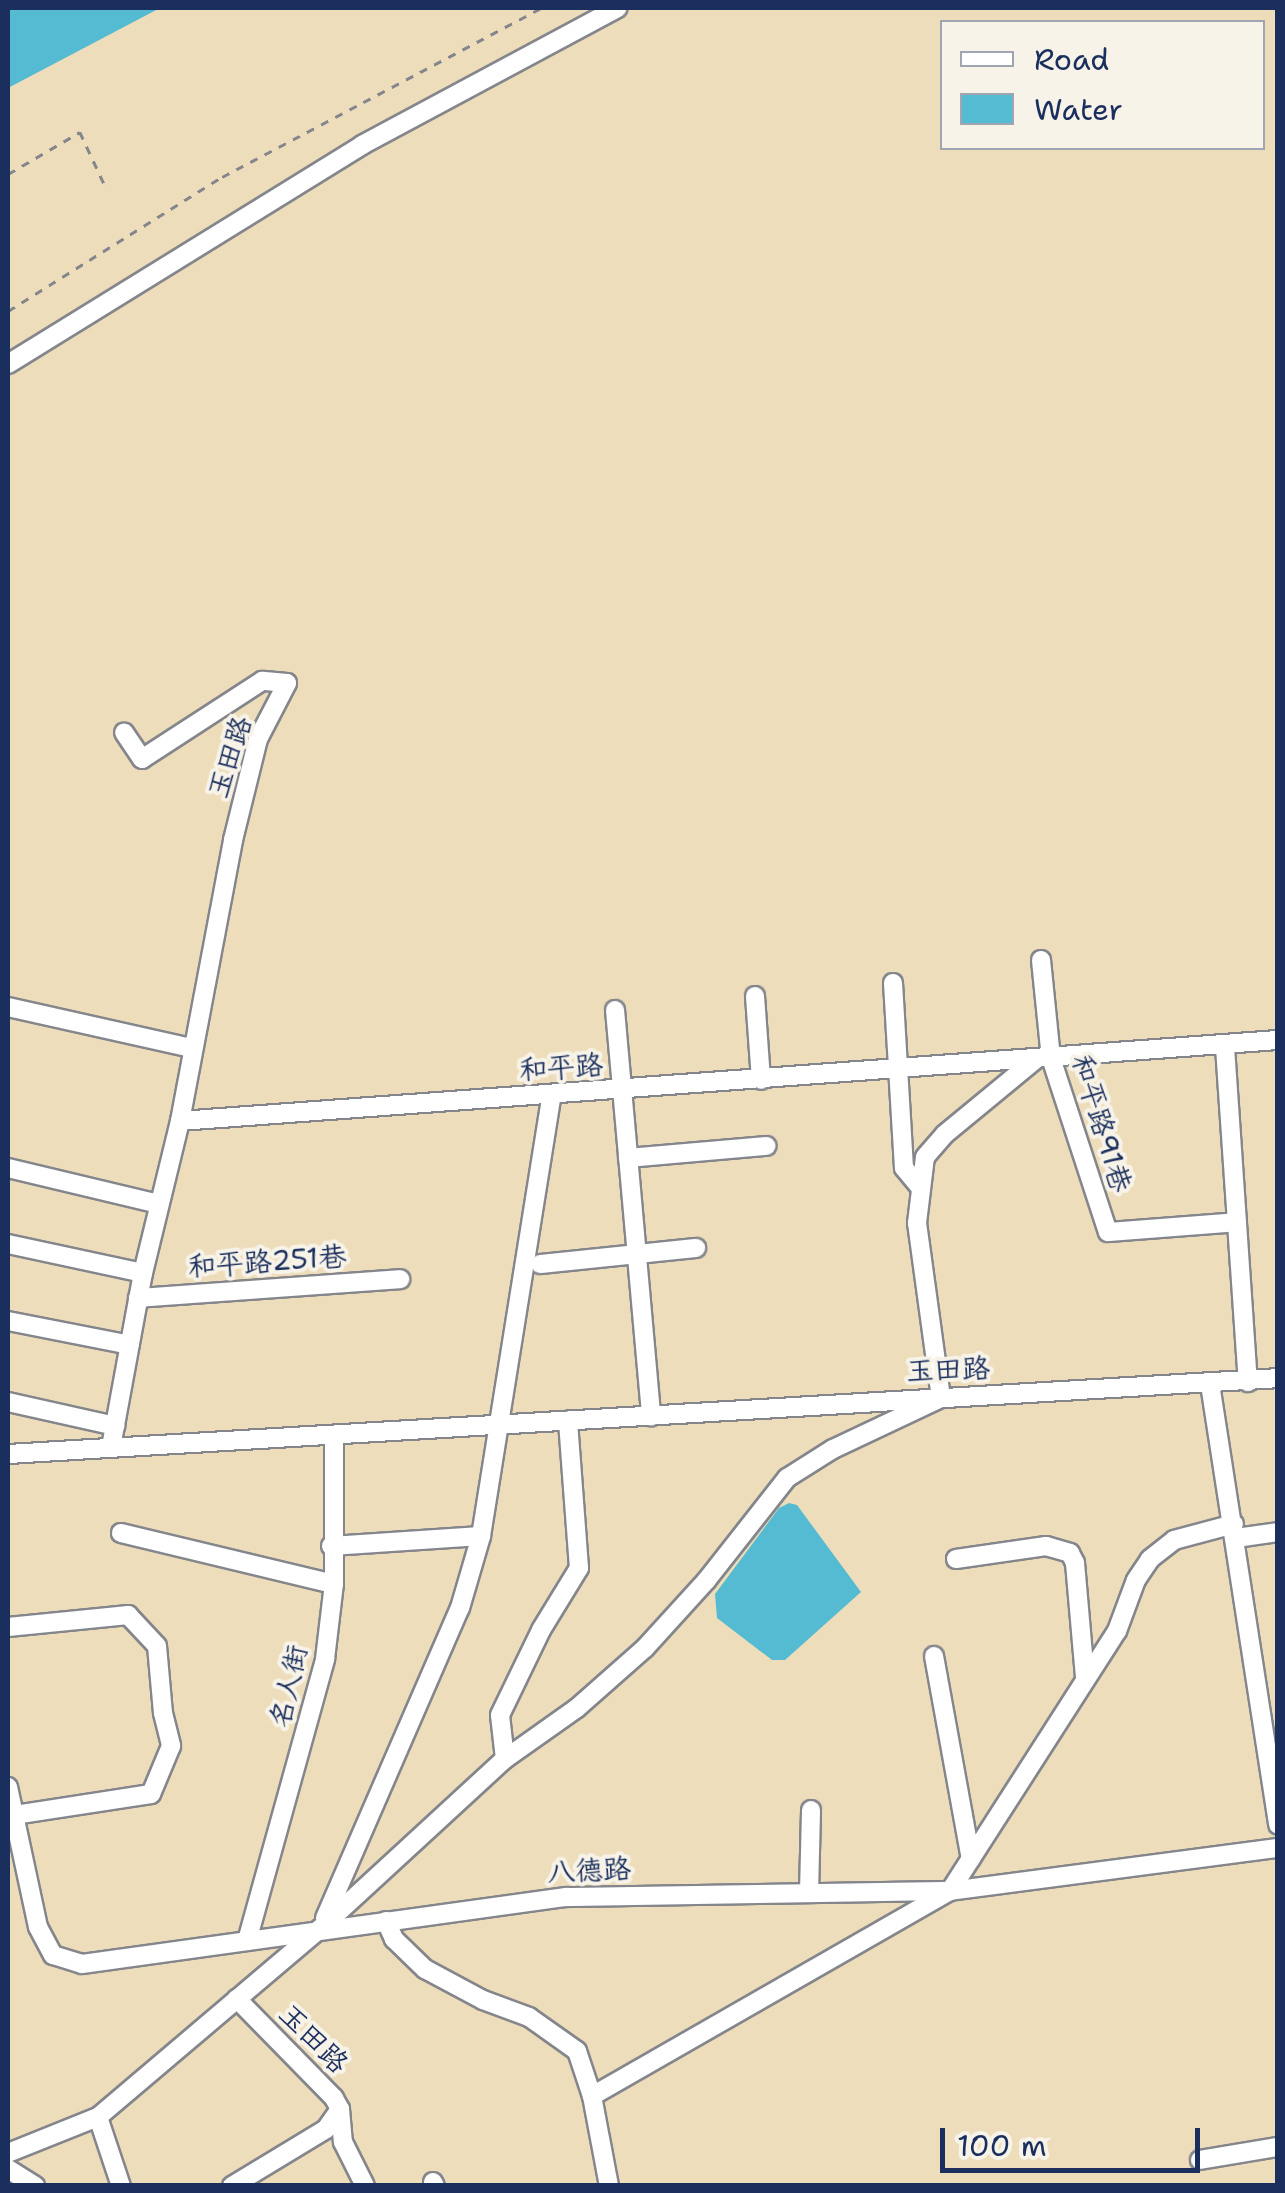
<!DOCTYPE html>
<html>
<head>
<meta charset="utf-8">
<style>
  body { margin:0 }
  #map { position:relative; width:1285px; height:2193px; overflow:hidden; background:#edddbb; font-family:"Shantell Sans","LXGW WenKai TC",sans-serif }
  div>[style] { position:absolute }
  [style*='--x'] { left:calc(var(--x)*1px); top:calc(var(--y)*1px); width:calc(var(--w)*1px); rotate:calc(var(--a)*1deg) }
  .water>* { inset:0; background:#54bbd2 }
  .path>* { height:2.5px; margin-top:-1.25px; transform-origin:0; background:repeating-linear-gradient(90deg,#84868c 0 8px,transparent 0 16px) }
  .roads { filter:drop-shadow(2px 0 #84868c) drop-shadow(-2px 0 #84868c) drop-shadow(0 2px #84868c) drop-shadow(0 -2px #84868c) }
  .minor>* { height:18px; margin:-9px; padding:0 9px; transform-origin:9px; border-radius:9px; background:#fff }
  span { translate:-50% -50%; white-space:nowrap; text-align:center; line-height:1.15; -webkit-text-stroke:8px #f7f3e8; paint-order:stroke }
  .street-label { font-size:28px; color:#1b2f5e }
  .frame { position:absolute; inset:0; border:10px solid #1b2f5e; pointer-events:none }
  .legend { position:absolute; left:940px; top:20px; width:325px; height:130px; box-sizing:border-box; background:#f7f3e8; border:2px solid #9fa5b1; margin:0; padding:12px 18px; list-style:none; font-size:30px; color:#1b2f5e }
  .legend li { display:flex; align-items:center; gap:20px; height:50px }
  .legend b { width:50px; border:2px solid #9fa5b1 }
  .scale { position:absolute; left:940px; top:2128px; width:260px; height:45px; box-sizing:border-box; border:5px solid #1b2f5e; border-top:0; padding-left:12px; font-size:30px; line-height:35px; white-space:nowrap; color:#1b2f5e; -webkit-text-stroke:8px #f7f3e8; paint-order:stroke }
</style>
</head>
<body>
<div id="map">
  <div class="water">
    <div style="clip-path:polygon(8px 8px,160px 8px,8px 88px)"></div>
    <div style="clip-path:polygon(789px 1503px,797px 1505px,861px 1592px,785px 1660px,772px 1660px,717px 1618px,715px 1594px,779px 1508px)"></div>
  </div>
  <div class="path">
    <div style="--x:8;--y:174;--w:83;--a:-30.3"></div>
    <div style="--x:80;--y:132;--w:64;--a:65"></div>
    <div style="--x:8;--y:311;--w:252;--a:-32.1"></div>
    <div style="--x:222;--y:177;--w:361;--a:-27.9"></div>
  </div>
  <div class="roads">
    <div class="minor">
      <div style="--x:8;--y:364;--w:416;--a:-31.7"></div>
      <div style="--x:362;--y:145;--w:290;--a:-28.2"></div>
      <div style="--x:1041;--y:960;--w:99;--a:84.2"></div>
      <div style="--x:1051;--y:1058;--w:183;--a:71.9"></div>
      <div style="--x:1108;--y:1232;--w:129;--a:-4.4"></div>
      <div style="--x:893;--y:983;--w:185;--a:86.6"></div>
      <div style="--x:904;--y:1168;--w:23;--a:50"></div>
      <div style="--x:755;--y:996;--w:84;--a:85.9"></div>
      <div style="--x:8;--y:1007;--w:188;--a:12.6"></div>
      <div style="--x:615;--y:1010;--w:408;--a:84.9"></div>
      <div style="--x:1225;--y:1047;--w:336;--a:86.1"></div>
      <div style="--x:180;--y:1121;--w:1101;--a:-4.22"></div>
      <div style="--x:628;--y:1158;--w:139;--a:-5"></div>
      <div style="--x:8;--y:1168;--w:155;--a:13.4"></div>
      <div style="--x:8;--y:1244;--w:138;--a:12.1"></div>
      <div style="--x:540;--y:1264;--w:157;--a:-5.9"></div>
      <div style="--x:138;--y:1298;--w:263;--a:-4.1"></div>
      <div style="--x:8;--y:1321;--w:124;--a:11.1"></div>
      <div style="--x:1210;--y:1384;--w:446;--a:81.2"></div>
      <div style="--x:8;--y:1402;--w:110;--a:12.6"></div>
      <div style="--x:111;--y:1447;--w:177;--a:-79.6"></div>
      <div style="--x:143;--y:1273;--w:156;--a:-76.3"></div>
      <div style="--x:180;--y:1121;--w:286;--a:-79.3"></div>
      <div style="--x:233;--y:840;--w:104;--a:-76.1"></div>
      <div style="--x:258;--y:739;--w:63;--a:-62.6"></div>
      <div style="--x:287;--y:683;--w:25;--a:-175"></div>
      <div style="--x:262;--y:681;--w:143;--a:147"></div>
      <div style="--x:142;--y:759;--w:32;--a:-124"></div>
      <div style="--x:8;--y:1454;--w:1272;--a:-3.42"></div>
      <div style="--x:121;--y:1533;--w:219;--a:13.5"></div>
      <div style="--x:1236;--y:1538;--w:42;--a:-8.1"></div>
      <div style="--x:331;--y:1546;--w:150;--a:-3.8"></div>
      <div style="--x:956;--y:1559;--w:91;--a:-8.2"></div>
      <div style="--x:1046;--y:1546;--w:25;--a:16"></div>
      <div style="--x:1070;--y:1553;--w:11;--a:63"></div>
      <div style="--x:1075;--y:1563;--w:114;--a:85"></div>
      <div style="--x:8;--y:1627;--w:121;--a:-5.7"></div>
      <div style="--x:128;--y:1615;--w:42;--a:46.9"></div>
      <div style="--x:157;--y:1646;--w:67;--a:84.9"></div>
      <div style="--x:163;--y:1713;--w:34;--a:76"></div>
      <div style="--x:171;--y:1746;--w:52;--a:112.6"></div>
      <div style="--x:151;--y:1794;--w:139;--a:171.3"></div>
      <div style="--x:934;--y:1656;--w:206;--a:79.7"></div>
      <div style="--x:505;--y:1759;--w:44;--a:-96.5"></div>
      <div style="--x:500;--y:1715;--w:94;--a:-64.2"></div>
      <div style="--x:541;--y:1630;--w:73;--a:-58.5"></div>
      <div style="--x:579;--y:1568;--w:148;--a:-94.3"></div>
      <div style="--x:8;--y:1787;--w:143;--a:77.9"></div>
      <div style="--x:38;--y:1927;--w:32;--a:62"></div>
      <div style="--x:53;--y:1955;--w:30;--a:17"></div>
      <div style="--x:82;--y:1964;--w:489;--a:-7.9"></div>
      <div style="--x:566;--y:1897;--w:384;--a:-0.9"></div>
      <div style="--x:950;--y:1891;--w:331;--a:-7.5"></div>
      <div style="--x:809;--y:1893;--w:83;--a:-88.6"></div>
      <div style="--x:325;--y:1918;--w:338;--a:-66.5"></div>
      <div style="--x:460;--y:1608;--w:75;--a:-73.7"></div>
      <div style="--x:481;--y:1536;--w:447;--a:-80.9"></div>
      <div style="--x:386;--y:1921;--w:20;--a:66"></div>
      <div style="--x:394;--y:1939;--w:43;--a:44.1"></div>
      <div style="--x:425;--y:1969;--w:66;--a:28.1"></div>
      <div style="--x:483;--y:2000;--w:49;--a:20.3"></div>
      <div style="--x:529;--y:2017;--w:59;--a:35.3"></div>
      <div style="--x:577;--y:2051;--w:47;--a:71.6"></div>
      <div style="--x:592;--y:2096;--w:92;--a:79.3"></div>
      <div style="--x:247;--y:1941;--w:293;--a:-74.5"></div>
      <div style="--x:325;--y:1659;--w:76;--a:-83.2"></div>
      <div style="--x:334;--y:1584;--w:148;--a:-90"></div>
      <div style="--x:592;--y:2096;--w:413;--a:-29.8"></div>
      <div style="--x:950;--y:1891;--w:309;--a:-57.3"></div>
      <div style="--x:1117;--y:1631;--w:54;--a:-69.6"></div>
      <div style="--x:1136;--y:1580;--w:25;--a:-56"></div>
      <div style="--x:1150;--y:1559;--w:31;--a:-38"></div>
      <div style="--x:1174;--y:1540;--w:62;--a:-14.9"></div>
      <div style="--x:340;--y:2109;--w:33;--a:85"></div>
      <div style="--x:343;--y:2142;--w:49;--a:63.4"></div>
      <div style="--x:98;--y:2117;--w:73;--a:71.6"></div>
      <div style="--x:8;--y:2153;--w:97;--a:-21.8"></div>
      <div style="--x:98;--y:2117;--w:292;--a:-40.3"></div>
      <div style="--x:321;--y:1928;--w:250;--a:-42.6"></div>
      <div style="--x:505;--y:1759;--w:88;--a:-35.3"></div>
      <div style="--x:577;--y:1708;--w:91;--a:-41.4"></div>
      <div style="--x:645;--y:1648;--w:91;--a:-47.7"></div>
      <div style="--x:706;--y:1581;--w:131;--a:-51.8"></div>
      <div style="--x:787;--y:1478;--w:54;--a:-32.2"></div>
      <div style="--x:833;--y:1449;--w:119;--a:-25.3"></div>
      <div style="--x:941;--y:1398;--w:177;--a:-97.8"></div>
      <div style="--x:917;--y:1223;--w:66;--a:-83.1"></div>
      <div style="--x:925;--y:1157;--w:30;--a:-49"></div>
      <div style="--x:945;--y:1134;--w:118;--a:-39.5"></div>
      <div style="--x:1200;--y:2160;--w:79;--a:-9.5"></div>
      <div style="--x:8;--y:2169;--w:32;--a:32"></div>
      <div style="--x:433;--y:2182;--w:4;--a:63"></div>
      <div style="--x:232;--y:2186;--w:110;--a:-31.2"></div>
      <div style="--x:326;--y:2129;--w:24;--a:-55"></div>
      <div style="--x:340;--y:2109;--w:13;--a:-119"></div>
      <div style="--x:334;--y:2098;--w:139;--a:-134.4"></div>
    </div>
  </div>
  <div class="street-label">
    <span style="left:229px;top:757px;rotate:-72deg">玉田路</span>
    <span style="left:561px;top:1067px;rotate:-4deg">和平路</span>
    <span style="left:1102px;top:1123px;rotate:73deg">和平路91巷</span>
    <span style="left:267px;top:1261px;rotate:-4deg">和平路251巷</span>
    <span style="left:948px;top:1369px;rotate:-2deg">玉田路</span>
    <span style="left:288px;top:1686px;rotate:-77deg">名人街</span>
    <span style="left:589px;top:1870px;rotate:-3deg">八德路</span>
    <span style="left:314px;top:2038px;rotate:45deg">玉田路</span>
  </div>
  <div class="frame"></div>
  <ul class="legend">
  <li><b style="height:12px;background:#fff"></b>Road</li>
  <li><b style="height:28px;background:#54bbd2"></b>Water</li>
  </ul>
  <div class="scale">100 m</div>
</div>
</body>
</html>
